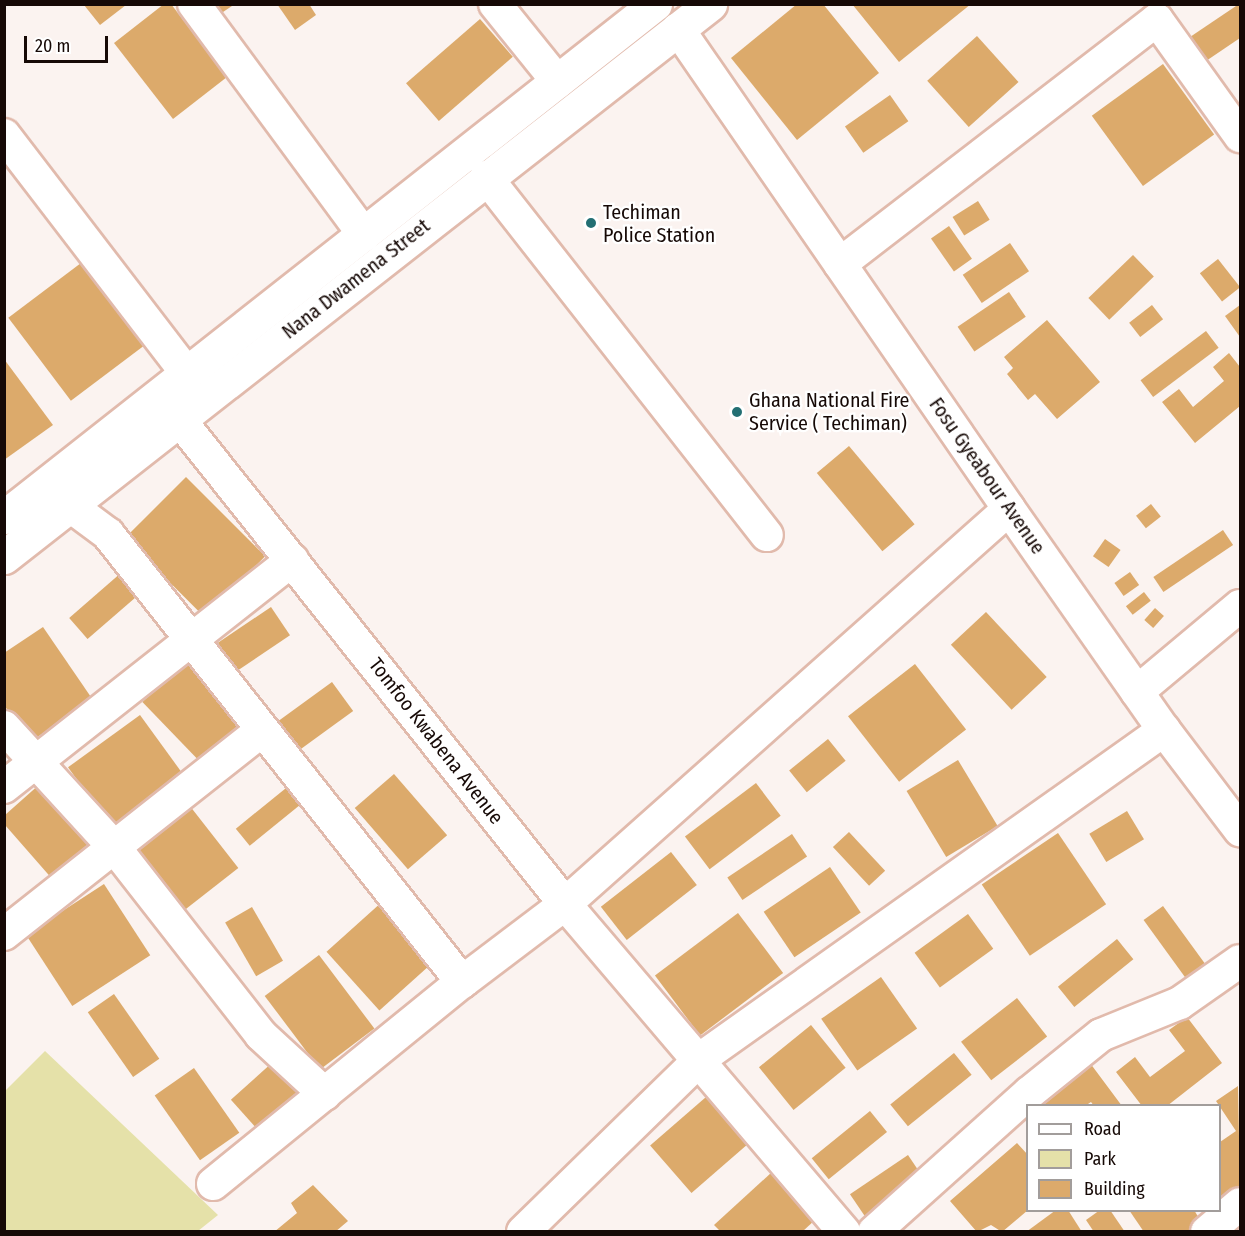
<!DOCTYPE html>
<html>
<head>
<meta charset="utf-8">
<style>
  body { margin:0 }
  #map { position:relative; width:1245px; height:1236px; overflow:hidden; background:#fbf3f0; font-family:"Fira Sans Condensed",sans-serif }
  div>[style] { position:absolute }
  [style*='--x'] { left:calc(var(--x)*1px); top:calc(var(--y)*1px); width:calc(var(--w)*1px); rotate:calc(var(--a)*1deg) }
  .green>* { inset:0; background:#e5e1a9 }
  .building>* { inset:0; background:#dcaa6b; transform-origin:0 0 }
  .roads { filter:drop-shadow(2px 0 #e1baac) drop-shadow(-2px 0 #e1baac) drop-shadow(0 2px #e1baac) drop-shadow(0 -2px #e1baac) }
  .street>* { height:32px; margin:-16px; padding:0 16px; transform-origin:16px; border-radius:16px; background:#fff }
  .primary>* { height:33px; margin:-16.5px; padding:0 16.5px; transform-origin:16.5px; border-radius:16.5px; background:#fff }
  .dots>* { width:16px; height:16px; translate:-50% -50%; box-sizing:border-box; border:3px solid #fff; border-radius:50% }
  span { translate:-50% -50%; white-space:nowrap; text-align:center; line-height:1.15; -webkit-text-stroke:4.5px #fff; paint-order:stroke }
  .poi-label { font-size:20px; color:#160906 }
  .left { translate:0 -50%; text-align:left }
  .street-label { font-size:20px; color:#160906 }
  .frame { position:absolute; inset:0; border:6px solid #160906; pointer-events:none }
  .legend { position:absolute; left:1026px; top:1104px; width:195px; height:108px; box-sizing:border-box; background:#fff; border:2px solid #a29d9b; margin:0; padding:8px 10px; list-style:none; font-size:18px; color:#160906 }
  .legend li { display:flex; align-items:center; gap:12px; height:30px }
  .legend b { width:30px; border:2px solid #a29d9b }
  .scale { position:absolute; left:24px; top:36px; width:84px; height:27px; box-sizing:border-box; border:3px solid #160906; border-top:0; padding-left:8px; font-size:18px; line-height:21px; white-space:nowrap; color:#160906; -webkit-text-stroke:4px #fff; paint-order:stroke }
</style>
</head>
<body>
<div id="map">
  <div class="green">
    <div style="clip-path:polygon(45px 1051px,218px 1215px,198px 1231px,5px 1231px,5px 1091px)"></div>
  </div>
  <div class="building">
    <div style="clip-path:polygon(164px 4px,171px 4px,227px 77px,173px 119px,114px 43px)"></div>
    <div style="clip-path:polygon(213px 4px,235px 4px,220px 14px)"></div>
    <div style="clip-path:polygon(277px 4px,309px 4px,316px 15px,295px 30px)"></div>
    <div style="clip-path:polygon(797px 4px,823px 4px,879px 73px,797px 140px,731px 58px)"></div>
    <div style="clip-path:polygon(852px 4px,971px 4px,899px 62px)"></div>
    <div style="clip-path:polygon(1239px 4px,1240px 38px,1206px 61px,1190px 37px)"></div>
    <div style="clip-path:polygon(84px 5px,126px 5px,100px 25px)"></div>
    <div style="left:480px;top:19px;width:50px;height:98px;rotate:49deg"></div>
    <div style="left:977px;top:36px;width:62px;height:67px;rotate:48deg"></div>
    <div style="left:1163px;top:64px;width:87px;height:88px;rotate:54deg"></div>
    <div style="left:890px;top:95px;width:32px;height:55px;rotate:55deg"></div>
    <div style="left:978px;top:201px;width:22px;height:30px;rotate:58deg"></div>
    <div style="left:949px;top:226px;width:40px;height:22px;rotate:55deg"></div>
    <div style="left:1010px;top:243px;width:34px;height:57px;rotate:56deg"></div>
    <div style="left:1133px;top:255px;width:30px;height:62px;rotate:46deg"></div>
    <div style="left:1218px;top:259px;width:36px;height:23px;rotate:52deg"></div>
    <div style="left:81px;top:263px;width:104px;height:91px;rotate:53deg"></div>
    <div style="left:1009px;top:292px;width:30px;height:62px;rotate:56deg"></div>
    <div style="left:1152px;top:305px;width:18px;height:29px;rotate:52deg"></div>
    <div style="clip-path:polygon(1240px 305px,1240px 337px,1225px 316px)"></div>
    <div style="clip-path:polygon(1047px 320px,1100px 382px,1057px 419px,1035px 394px,1028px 400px,1007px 374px,1013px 368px,1004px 357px)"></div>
    <div style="left:1206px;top:331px;width:21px;height:82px;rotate:53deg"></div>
    <div style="clip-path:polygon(1229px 353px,1240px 367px,1240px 406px,1195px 443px,1162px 402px,1179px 389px,1193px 407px,1224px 381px,1213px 367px)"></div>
    <div style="clip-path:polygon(4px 359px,53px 425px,4px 460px)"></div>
    <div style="left:849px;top:446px;width:102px;height:42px;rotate:50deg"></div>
    <div style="left:186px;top:477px;width:112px;height:86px;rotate:45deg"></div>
    <div style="left:1151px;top:504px;width:16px;height:19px;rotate:52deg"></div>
    <div style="left:1223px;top:530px;width:18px;height:84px;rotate:56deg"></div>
    <div style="left:1105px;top:539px;width:19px;height:21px;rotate:35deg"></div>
    <div style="left:122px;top:572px;width:28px;height:70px;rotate:49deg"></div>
    <div style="left:1130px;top:572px;width:16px;height:19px;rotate:55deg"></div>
    <div style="left:1144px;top:592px;width:11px;height:23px;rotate:52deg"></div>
    <div style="left:271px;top:607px;width:34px;height:64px;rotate:56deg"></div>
    <div style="left:1155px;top:608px;width:12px;height:16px;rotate:42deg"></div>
    <div style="left:986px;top:612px;width:89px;height:48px;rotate:47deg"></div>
    <div style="clip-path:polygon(43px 627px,93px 700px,30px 742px,4px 705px,4px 653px)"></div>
    <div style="left:187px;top:659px;width:91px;height:62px;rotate:46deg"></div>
    <div style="left:915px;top:664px;width:83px;height:85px;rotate:52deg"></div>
    <div style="left:332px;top:682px;width:36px;height:68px;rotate:54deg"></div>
    <div style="left:140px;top:715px;width:79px;height:89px;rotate:54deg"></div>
    <div style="left:828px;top:739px;width:28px;height:50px;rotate:51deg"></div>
    <div style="left:958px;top:760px;width:77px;height:60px;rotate:59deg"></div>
    <div style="left:394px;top:774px;width:81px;height:52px;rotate:49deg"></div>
    <div style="clip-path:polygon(41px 783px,96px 844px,54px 881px,5px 825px,5px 815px)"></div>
    <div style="left:756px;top:783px;width:41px;height:89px;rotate:53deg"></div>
    <div style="left:291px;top:784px;width:22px;height:71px;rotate:51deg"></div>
    <div style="left:186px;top:801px;width:85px;height:73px;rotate:52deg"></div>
    <div style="left:1127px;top:811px;width:33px;height:44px;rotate:59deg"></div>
    <div style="left:849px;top:832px;width:53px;height:22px;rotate:47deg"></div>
    <div style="left:1058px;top:833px;width:86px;height:92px;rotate:56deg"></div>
    <div style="left:792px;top:834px;width:27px;height:78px;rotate:56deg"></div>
    <div style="left:671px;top:852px;width:42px;height:89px;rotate:52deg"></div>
    <div style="left:830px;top:867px;width:55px;height:80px;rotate:56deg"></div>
    <div style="left:104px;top:884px;width:85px;height:93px;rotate:57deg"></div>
    <div style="left:383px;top:901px;width:79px;height:76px;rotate:48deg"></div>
    <div style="left:1163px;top:906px;width:78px;height:24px;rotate:54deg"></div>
    <div style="left:252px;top:907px;width:62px;height:31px;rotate:60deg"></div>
    <div style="left:738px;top:913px;width:75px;height:104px;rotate:53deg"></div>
    <div style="left:968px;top:914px;width:43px;height:66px;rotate:54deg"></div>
    <div style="left:1117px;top:939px;width:26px;height:76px;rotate:51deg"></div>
    <div style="left:319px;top:955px;width:92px;height:68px;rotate:53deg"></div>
    <div style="left:881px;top:977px;width:63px;height:73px;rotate:55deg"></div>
    <div style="left:114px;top:994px;width:79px;height:32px;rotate:55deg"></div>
    <div style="left:1017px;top:998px;width:49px;height:71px;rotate:52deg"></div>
    <div style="clip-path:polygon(1187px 1017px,1222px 1063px,1167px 1106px,1142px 1106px,1116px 1072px,1135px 1057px,1150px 1077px,1185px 1051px,1169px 1030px)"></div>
    <div style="left:811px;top:1025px;width:55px;height:67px;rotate:51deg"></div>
    <div style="left:954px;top:1053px;width:28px;height:82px;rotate:51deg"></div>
    <div style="left:274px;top:1061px;width:42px;height:58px;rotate:48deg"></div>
    <div style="clip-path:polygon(1090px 1063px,1122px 1106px,1094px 1106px,1091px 1102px,1085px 1106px,1033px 1106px)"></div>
    <div style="left:194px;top:1068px;width:79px;height:48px;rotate:55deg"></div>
    <div style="clip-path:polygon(1238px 1086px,1240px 1187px,1220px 1201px,1220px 1142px,1236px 1131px,1216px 1101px)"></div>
    <div style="left:706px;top:1097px;width:63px;height:74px;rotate:49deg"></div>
    <div style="left:870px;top:1111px;width:27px;height:75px;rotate:51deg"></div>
    <div style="clip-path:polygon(1017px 1143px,1028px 1155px,1028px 1210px,1002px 1232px,991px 1225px,977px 1232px,950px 1201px)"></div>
    <div style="left:908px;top:1155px;width:27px;height:70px;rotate:56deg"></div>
    <div style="clip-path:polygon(772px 1172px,816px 1219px,802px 1232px,721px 1232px,714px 1225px)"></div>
    <div style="clip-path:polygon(313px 1185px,348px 1221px,335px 1232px,274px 1232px,297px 1213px,291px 1203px)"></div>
    <div style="clip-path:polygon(1056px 1210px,1068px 1210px,1082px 1232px,1026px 1232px)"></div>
    <div style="clip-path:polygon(1100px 1210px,1110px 1210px,1125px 1232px,1094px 1232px,1086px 1220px)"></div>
    <div style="clip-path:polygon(1129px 1210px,1194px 1210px,1202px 1223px,1190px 1232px,1144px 1232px)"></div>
  </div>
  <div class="roads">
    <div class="street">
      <div style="--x:194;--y:4;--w:287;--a:53.6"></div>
      <div style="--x:495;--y:4;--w:100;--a:51.1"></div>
      <div style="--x:678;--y:29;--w:583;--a:55.41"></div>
      <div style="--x:1009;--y:509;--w:270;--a:55"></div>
      <div style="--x:1164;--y:730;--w:126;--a:52.8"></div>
      <div style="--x:4;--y:135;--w:299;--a:52.5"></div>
      <div style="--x:486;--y:177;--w:455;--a:51.9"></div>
      <div style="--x:840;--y:264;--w:400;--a:-37.6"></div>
      <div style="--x:1157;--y:20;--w:143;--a:54.4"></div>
      <div style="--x:178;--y:418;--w:621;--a:51.47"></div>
      <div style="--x:565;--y:904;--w:431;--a:49.6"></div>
      <div style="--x:69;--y:505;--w:49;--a:36.6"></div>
      <div style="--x:108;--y:534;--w:571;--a:51.68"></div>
      <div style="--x:1137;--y:692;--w:134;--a:-39.9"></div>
      <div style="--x:4;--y:727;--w:164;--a:47.5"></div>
      <div style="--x:115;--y:848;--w:237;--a:52"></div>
      <div style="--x:261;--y:1035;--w:87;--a:42.7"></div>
      <div style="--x:4;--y:787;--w:367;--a:-38.2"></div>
      <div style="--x:4;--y:934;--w:329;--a:-38.3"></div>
      <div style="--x:213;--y:1184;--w:321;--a:-39.1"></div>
      <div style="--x:462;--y:982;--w:129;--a:-37.1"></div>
      <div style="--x:565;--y:904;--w:594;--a:-41.66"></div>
      <div style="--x:523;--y:1232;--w:248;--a:-44.3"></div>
      <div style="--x:700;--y:1059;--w:569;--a:-35.34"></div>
      <div style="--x:874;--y:1232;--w:208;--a:-41.9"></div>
      <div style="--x:1029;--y:1093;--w:92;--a:-38.9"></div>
      <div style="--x:1101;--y:1035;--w:85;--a:-22.1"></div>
      <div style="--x:1180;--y:1003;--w:73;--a:-35"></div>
      <div style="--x:1207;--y:1232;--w:43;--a:-40.3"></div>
    </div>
    <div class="primary">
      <div style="--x:4;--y:517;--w:829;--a:-38.24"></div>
      <div style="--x:4;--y:557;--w:897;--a:-38.07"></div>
    </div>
  </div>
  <div class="dots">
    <div style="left:591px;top:223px;background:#236f73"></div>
    <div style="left:737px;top:412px;background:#236f73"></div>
  </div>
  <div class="poi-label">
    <span class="left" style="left:603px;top:224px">Techiman<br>Police Station</span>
    <span class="left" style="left:749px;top:412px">Ghana National Fire<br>Service ( Techiman)</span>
  </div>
  <div class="street-label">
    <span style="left:356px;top:279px;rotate:-38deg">Nana Dwamena Street</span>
    <span style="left:987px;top:476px;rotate:55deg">Fosu Gyeabour Avenue</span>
    <span style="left:436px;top:741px;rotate:52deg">Tomfoo Kwabena Avenue</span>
  </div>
  <div class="frame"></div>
  <ul class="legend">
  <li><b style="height:8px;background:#fff"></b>Road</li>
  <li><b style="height:16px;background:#e5e1a9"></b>Park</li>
  <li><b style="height:16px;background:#dcaa6b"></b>Building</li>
  </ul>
  <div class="scale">20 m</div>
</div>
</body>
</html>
